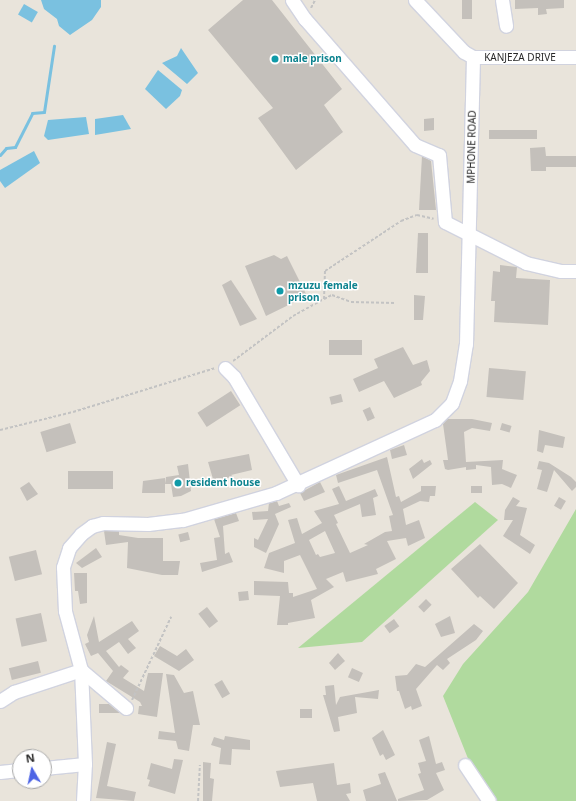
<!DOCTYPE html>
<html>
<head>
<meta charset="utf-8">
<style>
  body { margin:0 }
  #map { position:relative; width:576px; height:801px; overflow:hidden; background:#e9e4db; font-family:"Noto Sans",sans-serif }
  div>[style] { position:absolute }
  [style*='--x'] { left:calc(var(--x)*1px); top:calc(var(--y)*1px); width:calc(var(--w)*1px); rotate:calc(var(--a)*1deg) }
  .green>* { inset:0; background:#b0da9e }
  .water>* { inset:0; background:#7ac1e0; transform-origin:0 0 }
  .stream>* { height:3px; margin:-1.5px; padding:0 1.5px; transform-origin:1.5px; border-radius:1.5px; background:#7ac1e0 }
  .building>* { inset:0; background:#c4c0bb; transform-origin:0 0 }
  .path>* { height:2px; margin-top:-1px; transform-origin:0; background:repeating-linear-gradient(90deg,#c3c3c3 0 3px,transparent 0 5px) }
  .roads { filter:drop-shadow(1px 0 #d1d3df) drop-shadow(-1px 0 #d1d3df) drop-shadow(0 1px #d1d3df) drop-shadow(0 -1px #d1d3df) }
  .minor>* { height:13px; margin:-6.5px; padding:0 6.5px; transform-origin:6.5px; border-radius:6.5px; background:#fff }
  .dots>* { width:11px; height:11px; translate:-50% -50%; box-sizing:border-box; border:2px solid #fff; border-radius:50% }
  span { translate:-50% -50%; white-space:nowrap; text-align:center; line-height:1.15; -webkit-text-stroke:3px #fff; paint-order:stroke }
  .street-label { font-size:10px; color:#282828 }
  .culture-label { font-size:10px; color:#0d838f; font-weight:700 }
  .left { translate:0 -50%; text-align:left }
  .north { position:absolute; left:12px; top:749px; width:40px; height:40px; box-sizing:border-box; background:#fff; border:1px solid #a9a9a9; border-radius:50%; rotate:351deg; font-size:11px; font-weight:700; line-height:16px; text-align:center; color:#282828 }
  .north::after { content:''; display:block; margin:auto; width:14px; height:18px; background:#4d64e5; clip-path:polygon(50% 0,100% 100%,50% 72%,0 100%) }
</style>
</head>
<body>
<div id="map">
  <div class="green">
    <div style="clip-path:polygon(475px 502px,498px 520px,362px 642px,298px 648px)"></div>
    <div style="clip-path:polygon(576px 509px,576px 801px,485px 801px,443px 696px,463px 664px,528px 592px)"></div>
  </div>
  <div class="water">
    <div style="clip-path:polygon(41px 0,101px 0,101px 7px,92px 20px,70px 35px,59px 26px,57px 19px,44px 9px)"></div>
    <div style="left:24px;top:4px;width:16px;height:12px;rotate:30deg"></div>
    <div style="clip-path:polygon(181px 48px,198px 73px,187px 84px,162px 63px,177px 56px)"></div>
    <div style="clip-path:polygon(158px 70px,182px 90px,180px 96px,166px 109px,145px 89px)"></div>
    <div style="clip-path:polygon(123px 115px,131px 129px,95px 135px,95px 119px)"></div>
    <div style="clip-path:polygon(86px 117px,89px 134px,48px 140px,44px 136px,48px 120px)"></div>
    <div style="clip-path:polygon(34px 151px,40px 163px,5px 188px,0 181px,0 170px)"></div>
  </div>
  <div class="stream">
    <div style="--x:0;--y:155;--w:9;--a:-49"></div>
    <div style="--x:6;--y:148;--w:9;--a:-6"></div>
    <div style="--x:15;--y:147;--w:38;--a:-63"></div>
    <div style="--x:32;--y:113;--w:12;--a:-5"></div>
    <div style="--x:44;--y:112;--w:67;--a:-81.4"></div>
  </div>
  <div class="building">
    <div style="clip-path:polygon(243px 0,272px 0,342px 89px,324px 105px,343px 132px,296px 170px,258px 118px,273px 108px,208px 30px)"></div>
    <div style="left:462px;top:0;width:10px;height:19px"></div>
    <div style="clip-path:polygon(515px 0,564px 0,564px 8px,546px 9px,547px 14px,538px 15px,538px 8px,515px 9px)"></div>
    <div style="clip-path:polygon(434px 118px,434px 130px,424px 131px,424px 119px)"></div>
    <div style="left:489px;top:130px;width:48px;height:9px"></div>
    <div style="clip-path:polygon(545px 147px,546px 156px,576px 156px,576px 167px,546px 167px,546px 171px,531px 171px,530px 148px)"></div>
    <div style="clip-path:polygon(422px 156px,431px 161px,436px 210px,419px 210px)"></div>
    <div style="clip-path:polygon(418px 233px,428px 233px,428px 273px,416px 273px)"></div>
    <div style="clip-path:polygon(274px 255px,281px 259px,287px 256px,307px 296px,266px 316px,245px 266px)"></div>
    <div style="clip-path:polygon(500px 265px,517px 267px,516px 278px,550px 280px,548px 325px,494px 322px,495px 301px,491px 301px,493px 271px,500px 272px)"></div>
    <div style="clip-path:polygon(231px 280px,257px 319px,240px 326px,222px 285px)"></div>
    <div style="clip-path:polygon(414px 295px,425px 296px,423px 320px,414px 320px)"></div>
    <div style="left:362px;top:340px;width:15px;height:33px;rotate:90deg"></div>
    <div style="clip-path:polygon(403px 347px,413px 365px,427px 360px,430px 371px,421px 382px,422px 385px,394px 398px,384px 381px,359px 392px,353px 379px,378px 368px,374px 359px)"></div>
    <div style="left:489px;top:368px;width:37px;height:29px;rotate:5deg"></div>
    <div style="left:231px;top:391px;width:17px;height:40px;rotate:57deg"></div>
    <div style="left:341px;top:394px;width:8px;height:12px;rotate:76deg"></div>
    <div style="left:370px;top:407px;width:12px;height:8px;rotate:66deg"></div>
    <div style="clip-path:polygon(447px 419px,472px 419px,492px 423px,490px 431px,472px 428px,464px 432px,466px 462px,503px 460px,502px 469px,517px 475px,511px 488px,502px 484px,492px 485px,491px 467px,476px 465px,476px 469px,466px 470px,466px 467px,448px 470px,445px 469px,443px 460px,448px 460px,443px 424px)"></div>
    <div style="left:70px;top:423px;width:21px;height:31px;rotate:73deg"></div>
    <div style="left:502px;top:423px;width:10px;height:7px;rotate:17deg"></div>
    <div style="clip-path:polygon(539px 430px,565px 437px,563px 448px,545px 445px,543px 453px,537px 451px)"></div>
    <div style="clip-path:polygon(404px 445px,407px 455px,392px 459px,390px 450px)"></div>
    <div style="clip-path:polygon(249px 454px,252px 470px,231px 475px,234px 477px,213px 479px,208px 462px)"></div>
    <div style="clip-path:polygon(evenodd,387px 457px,396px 497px,399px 496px,401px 502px,421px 491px,421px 486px,436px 486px,435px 496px,430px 496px,429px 502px,420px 501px,403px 509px,406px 525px,419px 520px,425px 538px,408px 546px,406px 538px,387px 541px,396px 559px,376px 569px,378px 574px,346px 582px,343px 572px,326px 579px,334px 587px,311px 600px,315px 618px,288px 623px,288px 625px,277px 625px,280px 596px,254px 595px,254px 581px,288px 582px,289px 593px,293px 593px,293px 597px,317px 589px,300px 555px,284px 561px,284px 573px,264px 568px,269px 553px,295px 543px,288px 520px,297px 518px,302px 534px,322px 523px,314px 511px,339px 504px,332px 489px,339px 486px,346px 501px,375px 489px,378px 496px,373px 498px,376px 515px,362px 517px,360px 504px,334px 515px,338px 523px,336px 524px,350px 553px,368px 545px,364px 544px,385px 532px,392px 531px,389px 516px,393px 515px,377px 470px,338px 483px,336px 475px,387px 457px,325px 531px,335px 553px,320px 557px,318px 554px,316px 555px,309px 540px,325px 531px)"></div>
    <div style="clip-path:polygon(422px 459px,424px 463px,430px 460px,432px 464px,413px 479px,409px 469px)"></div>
    <div style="clip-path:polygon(539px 461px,549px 463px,571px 477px,576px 482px,576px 487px,572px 491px,554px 470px,547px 492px,537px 489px,542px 470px,537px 469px)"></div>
    <div style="clip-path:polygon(188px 464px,191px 491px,181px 496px,173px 497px,171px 484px,165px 484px,166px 477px,179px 475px,177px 466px)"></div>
    <div style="left:113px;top:471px;width:18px;height:45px;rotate:90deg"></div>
    <div style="clip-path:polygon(165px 478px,165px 493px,142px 493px,143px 481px)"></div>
    <div style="clip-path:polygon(29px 482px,38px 494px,27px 501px,20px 488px)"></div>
    <div style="clip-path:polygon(320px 482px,325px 492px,304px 501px,300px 493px)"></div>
    <div style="left:471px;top:486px;width:11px;height:7px"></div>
    <div style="clip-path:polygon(513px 497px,520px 501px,516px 506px,527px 508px,520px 535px,535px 545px,530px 554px,503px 536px,513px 520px,504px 520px,505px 510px)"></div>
    <div style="left:559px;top:497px;width:8px;height:10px;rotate:30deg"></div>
    <div style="clip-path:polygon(277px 501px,279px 506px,289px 503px,291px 507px,275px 514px,279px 524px,266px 553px,254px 547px,254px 538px,258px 540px,268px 519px,253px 520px,252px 512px,268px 511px,269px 503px)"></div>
    <div style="clip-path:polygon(236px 513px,239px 521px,223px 526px,225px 554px,229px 552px,233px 562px,202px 572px,200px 563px,217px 560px,214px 538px,220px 537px,214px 519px)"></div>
    <div style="clip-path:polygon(104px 531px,119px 531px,119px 535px,138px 538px,163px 538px,163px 561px,180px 561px,178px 575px,162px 575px,127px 568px,128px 542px,106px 545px)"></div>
    <div style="left:188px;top:532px;width:8px;height:10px;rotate:76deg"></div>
    <div style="clip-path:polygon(480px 544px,518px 583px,494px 609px,480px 596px,478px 598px,451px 569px)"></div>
    <div style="clip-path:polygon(96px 548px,102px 557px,82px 568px,76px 563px)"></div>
    <div style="left:36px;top:550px;width:25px;height:28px;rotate:76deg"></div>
    <div style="clip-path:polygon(74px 573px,87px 573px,87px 603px,80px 604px,78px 591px,75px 591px)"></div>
    <div style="left:248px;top:591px;width:9px;height:10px;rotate:84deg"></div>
    <div style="left:426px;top:599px;width:8px;height:11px;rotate:45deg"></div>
    <div style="left:207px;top:607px;width:18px;height:11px;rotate:52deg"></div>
    <div style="left:41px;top:613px;width:29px;height:26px;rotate:78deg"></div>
    <div style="clip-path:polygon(94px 616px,99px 642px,132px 621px,139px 631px,128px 639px,136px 648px,128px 654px,119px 642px,106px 651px,119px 667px,121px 665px,129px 671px,123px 678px,144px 691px,148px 673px,163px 673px,157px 717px,138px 714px,139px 706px,142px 706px,140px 702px,106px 681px,113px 671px,98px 653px,91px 656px,85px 644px,89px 642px,87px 635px)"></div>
    <div style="clip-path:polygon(450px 616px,455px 633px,441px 637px,435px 624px)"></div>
    <div style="left:394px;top:619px;width:9px;height:12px;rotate:54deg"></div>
    <div style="clip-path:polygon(474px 624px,483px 631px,476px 640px,447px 659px,450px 663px,443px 670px,437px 665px,416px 689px,422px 706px,412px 710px,411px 706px,405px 709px,399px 691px,397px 691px,395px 676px,407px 675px,416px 664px,425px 667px)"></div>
    <div style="clip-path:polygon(160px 646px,177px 656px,186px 649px,194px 660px,179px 671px,154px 656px)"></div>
    <div style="clip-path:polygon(338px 653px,345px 661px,335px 670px,329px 663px)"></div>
    <div style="left:38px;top:661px;width:12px;height:30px;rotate:76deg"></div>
    <div style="left:352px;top:668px;width:12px;height:10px;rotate:24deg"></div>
    <div style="clip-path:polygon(166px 674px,174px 675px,184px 693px,193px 691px,200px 725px,193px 725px,189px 751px,178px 749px,176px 741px,158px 739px,159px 731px,175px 733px)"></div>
    <div style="left:222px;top:680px;width:16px;height:9px;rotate:60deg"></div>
    <div style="clip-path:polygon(334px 685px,336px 705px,340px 697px,379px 690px,378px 699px,355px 697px,357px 713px,338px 717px,340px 731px,334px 732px,323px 695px,326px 695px,325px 686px)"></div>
    <div style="clip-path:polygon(99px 704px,109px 704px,120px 713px,99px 713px)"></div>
    <div style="left:312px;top:709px;width:9px;height:12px;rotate:90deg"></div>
    <div style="clip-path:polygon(383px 730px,395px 755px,386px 760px,383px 754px,380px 756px,372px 738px)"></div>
    <div style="clip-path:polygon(225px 736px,250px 740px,250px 750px,232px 749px,231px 765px,219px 764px,221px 748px,211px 745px,214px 737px,224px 740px)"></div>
    <div style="clip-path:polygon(429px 736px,436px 764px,442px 762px,445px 770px,436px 773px,444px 790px,427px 800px,398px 801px,398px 799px,424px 790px,418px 774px,421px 773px,418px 763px,426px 761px,419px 740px)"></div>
    <div style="clip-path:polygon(107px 742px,116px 744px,107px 786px,136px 792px,134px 801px,96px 798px)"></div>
    <div style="clip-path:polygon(174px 759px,183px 760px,175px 794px,148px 786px,150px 780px,147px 779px,151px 763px,172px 769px)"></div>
    <div style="clip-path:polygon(203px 762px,211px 763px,210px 778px,214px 779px,212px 801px,203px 801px)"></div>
    <div style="clip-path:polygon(334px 763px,337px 785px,350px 783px,351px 793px,346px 794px,350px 801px,317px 801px,313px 783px,280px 787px,276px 771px)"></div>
    <div style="clip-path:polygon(385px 772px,397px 801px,366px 801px,363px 790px,381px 784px,378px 774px)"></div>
  </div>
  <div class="path">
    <div style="--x:311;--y:8;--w:9;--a:-63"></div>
    <div style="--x:324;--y:299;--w:9;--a:-27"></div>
    <div style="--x:332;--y:295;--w:20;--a:20"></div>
    <div style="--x:351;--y:302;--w:44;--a:1.3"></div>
    <div style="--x:233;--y:361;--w:75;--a:-36.9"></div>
    <div style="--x:293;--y:316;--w:35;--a:-29"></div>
    <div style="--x:324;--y:299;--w:28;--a:-88"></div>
    <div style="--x:325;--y:271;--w:91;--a:-33.3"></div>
    <div style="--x:401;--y:221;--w:17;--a:-21"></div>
    <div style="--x:417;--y:215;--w:17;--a:13"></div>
    <div style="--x:0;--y:430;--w:75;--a:-13.9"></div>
    <div style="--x:73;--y:412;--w:149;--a:-17.2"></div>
    <div style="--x:132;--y:700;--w:92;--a:-64.8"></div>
    <div style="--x:198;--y:801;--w:36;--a:-87"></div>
  </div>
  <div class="roads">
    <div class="minor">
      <div style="--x:292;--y:0;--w:23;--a:56"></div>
      <div style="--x:305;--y:19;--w:167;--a:48.9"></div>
      <div style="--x:415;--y:145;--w:26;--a:23"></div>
      <div style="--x:439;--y:155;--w:67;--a:84.9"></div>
      <div style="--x:445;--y:222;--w:91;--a:26.8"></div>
      <div style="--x:526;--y:263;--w:36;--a:13"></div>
      <div style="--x:561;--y:271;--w:15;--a:0"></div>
      <div style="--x:415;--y:0;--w:71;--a:46.7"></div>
      <div style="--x:464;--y:52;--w:10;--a:29"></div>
      <div style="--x:473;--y:57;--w:103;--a:0"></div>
      <div style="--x:502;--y:0;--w:26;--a:81"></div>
      <div style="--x:225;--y:368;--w:13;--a:45"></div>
      <div style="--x:234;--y:377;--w:126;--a:59.3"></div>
      <div style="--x:81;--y:670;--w:59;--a:40.2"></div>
      <div style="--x:0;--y:701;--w:17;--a:-33"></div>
      <div style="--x:14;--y:692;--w:71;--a:-18.2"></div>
      <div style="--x:465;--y:765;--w:43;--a:56.3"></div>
      <div style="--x:44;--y:768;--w:41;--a:-5.6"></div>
      <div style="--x:0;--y:772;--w:20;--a:-6"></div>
      <div style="--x:83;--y:801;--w:37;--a:-87"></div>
      <div style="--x:85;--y:764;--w:94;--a:-92.4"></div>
      <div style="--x:81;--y:670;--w:61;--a:-105.2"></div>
      <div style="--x:65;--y:611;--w:44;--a:-92.6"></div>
      <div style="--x:63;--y:567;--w:20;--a:-72"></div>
      <div style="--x:69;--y:548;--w:18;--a:-49"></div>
      <div style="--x:81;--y:534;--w:14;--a:-36"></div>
      <div style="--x:92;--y:526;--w:11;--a:-15"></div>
      <div style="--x:103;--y:523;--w:45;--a:1.3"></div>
      <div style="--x:148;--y:524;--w:35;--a:-7"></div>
      <div style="--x:183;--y:520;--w:97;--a:-16.2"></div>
      <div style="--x:276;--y:493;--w:175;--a:-24.7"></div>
      <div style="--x:435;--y:420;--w:24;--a:-45"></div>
      <div style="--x:452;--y:403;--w:23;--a:-70"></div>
      <div style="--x:460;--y:381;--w:37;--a:-81"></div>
      <div style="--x:466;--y:344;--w:287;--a:-88.6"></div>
    </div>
  </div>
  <div class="dots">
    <div style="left:275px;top:59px;background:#0f9aa8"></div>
    <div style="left:280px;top:291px;background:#0f9aa8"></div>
    <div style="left:178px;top:483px;background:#0f9aa8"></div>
  </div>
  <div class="street-label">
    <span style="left:520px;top:58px">KANJEZA DRIVE</span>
    <span style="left:472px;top:147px;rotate:-89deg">MPHONE ROAD</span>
  </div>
  <div class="culture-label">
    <span class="left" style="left:283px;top:59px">male prison</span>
    <span class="left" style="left:288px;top:291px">mzuzu female<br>prison</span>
    <span class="left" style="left:186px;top:483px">resident house</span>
  </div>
  <div class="north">N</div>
</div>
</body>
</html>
